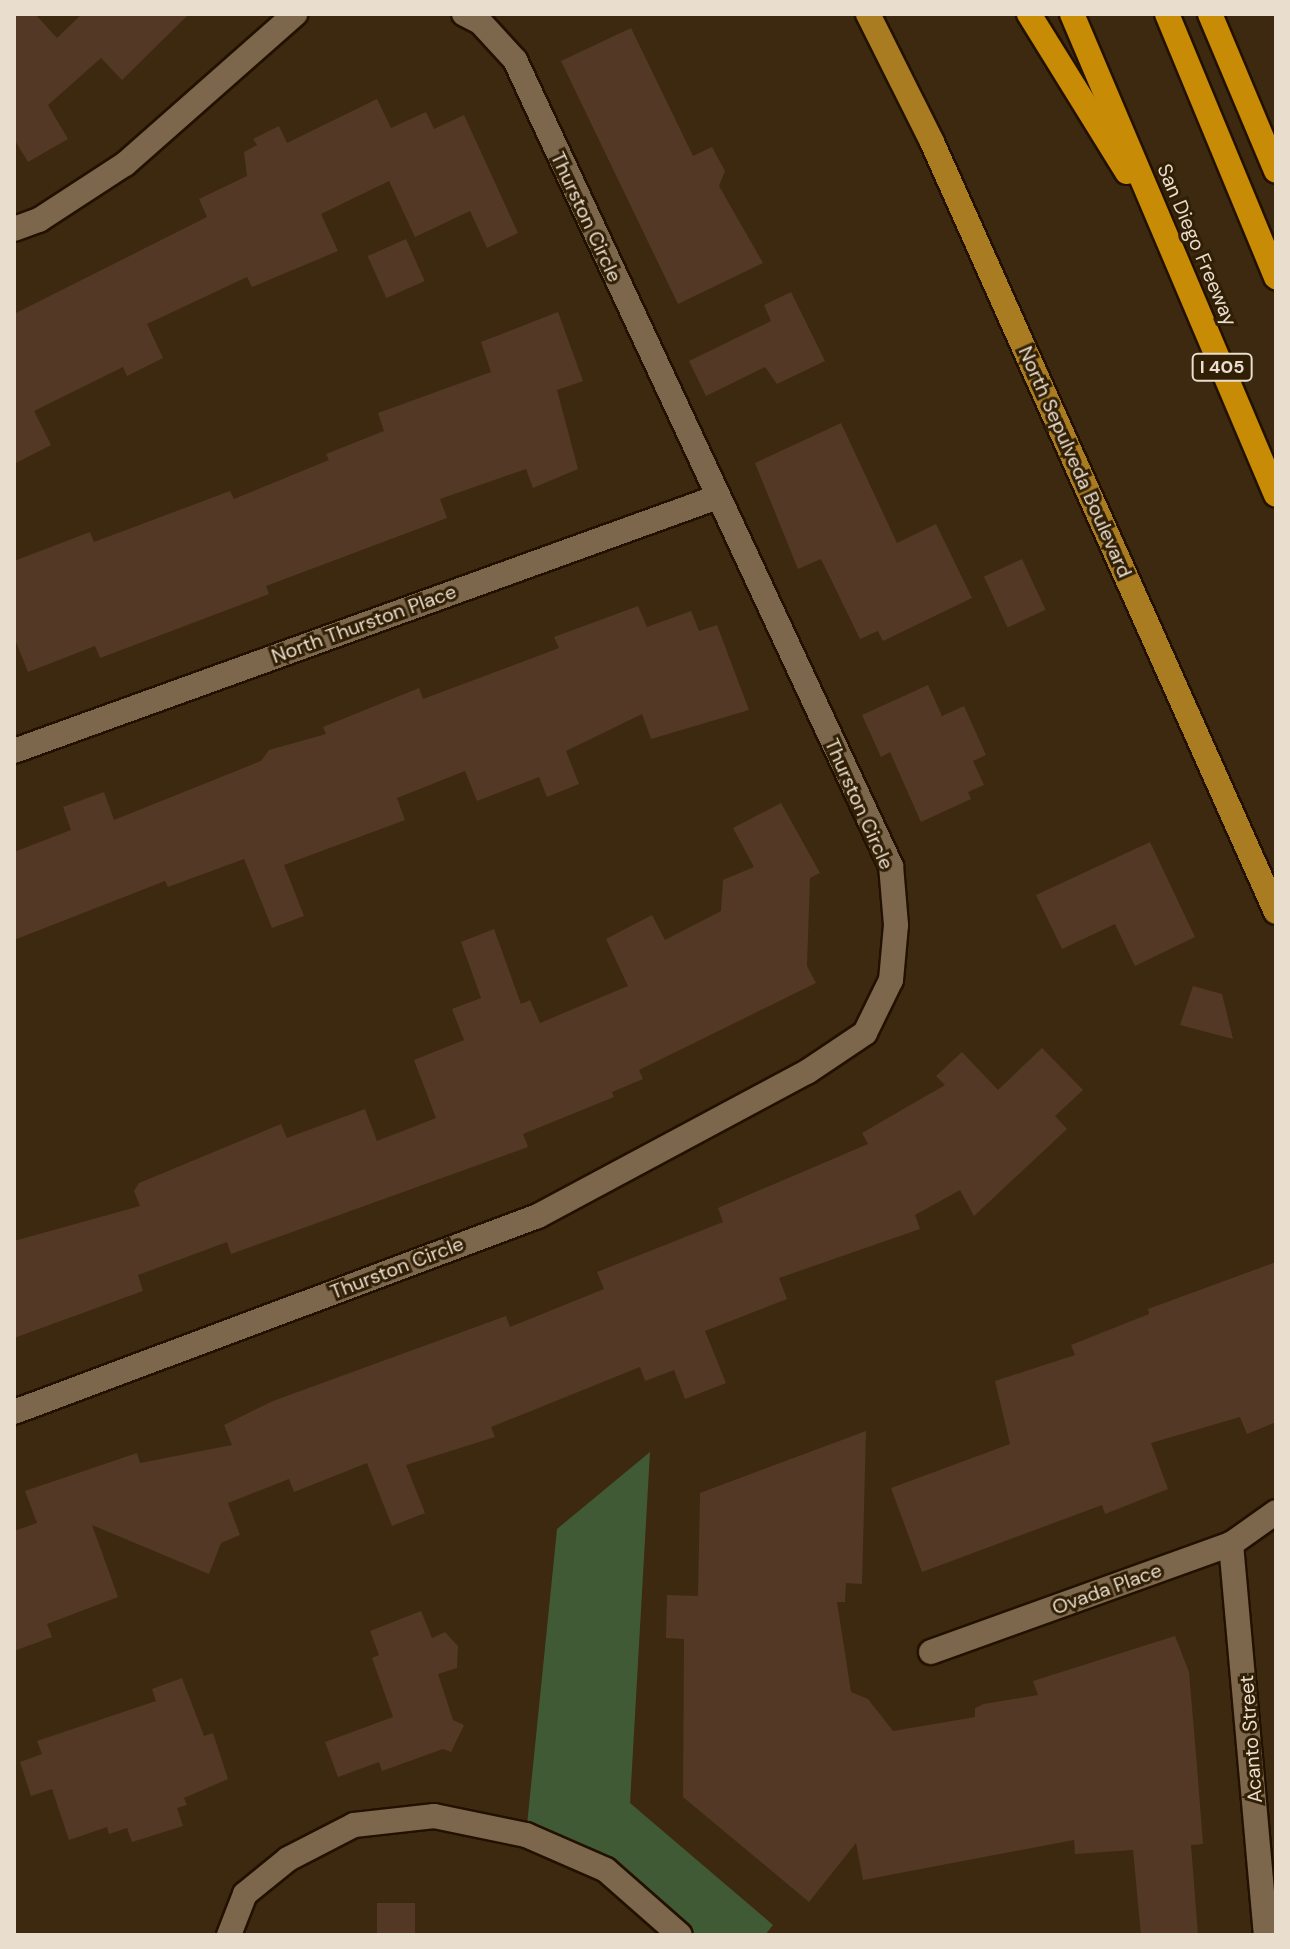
<!DOCTYPE html>
<html>
<head>
<meta charset="utf-8">
<style>
  body { margin:0 }
  #map { position:relative; width:1290px; height:1949px; overflow:hidden; background:#3c290f; font-family:"DM Sans",sans-serif }
  div>[style] { position:absolute }
  [style*='--x'] { left:calc(var(--x)*1px); top:calc(var(--y)*1px); width:calc(var(--w)*1px); rotate:calc(var(--a)*1deg) }
  .green>* { inset:0; background:#405a36 }
  .building>* { inset:0; background:#533826; transform-origin:0 0 }
  .roads { filter:drop-shadow(2px 0 #210) drop-shadow(-2px 0 #210) drop-shadow(0 2px #210) drop-shadow(0 -2px #210) }
  .minor>* { height:24px; margin:-12px; padding:0 12px; transform-origin:12px; border-radius:12px; background:#7c664c }
  .major>* { height:24px; margin:-12px; padding:0 12px; transform-origin:12px; border-radius:12px; background:#aa7c21 }
  .highway>* { height:24px; margin:-12px; padding:0 12px; transform-origin:12px; border-radius:12px; background:#c88b05 }
  span { translate:-50% -50%; white-space:nowrap; text-align:center; line-height:1.15; -webkit-text-stroke:6px #311f05; paint-order:stroke }
  .shield-label span { padding:2px 6px; background:#311f05; border:2px solid; border-radius:6px; -webkit-text-stroke-width:0 }
  .shield-label { font-size:18px; color:#e9ddce; font-weight:700 }
  .street-label { font-size:20px; color:#e9ddce }
  .frame { position:absolute; inset:0; border:16px solid #e9ddce; pointer-events:none }
</style>
</head>
<body>
<div id="map">
  <div class="green">
    <div style="clip-path:polygon(650px 1452px,630px 1803px,773px 1925px,765px 1935px,680px 1935px,606px 1870px,526px 1835px,557px 1529px)"></div>
  </div>
  <div class="building">
    <div style="clip-path:polygon(14px 14px,35px 14px,57px 38px,82px 14px,189px 14px,122px 80px,101px 58px,48px 105px,68px 139px,28px 162px,14px 139px)"></div>
    <div style="clip-path:polygon(631px 28px,693px 156px,712px 147px,725px 171px,719px 186px,763px 263px,678px 304px,561px 61px)"></div>
    <div style="clip-path:polygon(377px 99px,391px 128px,426px 112px,434px 129px,464px 115px,518px 233px,487px 248px,470px 211px,415px 237px,389px 181px,321px 214px,338px 251px,252px 287px,247px 277px,147px 324px,163px 358px,127px 376px,123px 367px,34px 411px,51px 445px,14px 464px,14px 314px,207px 217px,199px 199px,247px 176px,244px 152px,257px 145px,253px 139px,279px 126px,287px 143px)"></div>
    <div style="left:406px;top:239px;width:46px;height:42px;rotate:66deg"></div>
    <div style="clip-path:polygon(791px 292px,825px 361px,777px 384px,765px 367px,706px 396px,689px 361px,771px 321px,764px 305px)"></div>
    <div style="clip-path:polygon(558px 312px,583px 381px,557px 390px,578px 469px,533px 488px,526px 469px,440px 499px,447px 518px,266px 586px,269px 594px,100px 658px,95px 646px,28px 672px,14px 637px,14px 561px,90px 532px,94px 542px,230px 491px,234px 499px,329px 460px,326px 454px,384px 431px,378px 413px,491px 372px,481px 342px)"></div>
    <div style="clip-path:polygon(841px 423px,897px 543px,936px 524px,972px 598px,883px 641px,878px 631px,860px 639px,821px 559px,798px 569px,755px 463px)"></div>
    <div style="left:1022px;top:559px;width:56px;height:42px;rotate:65deg"></div>
    <div style="clip-path:polygon(638px 606px,647px 627px,691px 611px,699px 631px,717px 625px,749px 710px,651px 739px,642px 714px,566px 751px,579px 784px,547px 797px,539px 777px,477px 801px,465px 771px,397px 798px,405px 820px,284px 865px,304px 916px,272px 928px,244px 859px,168px 887px,165px 881px,14px 940px,14px 852px,71px 830px,63px 807px,104px 792px,114px 820px,261px 761px,269px 750px,326px 734px,323px 727px,419px 688px,423px 699px,559px 648px,554px 637px)"></div>
    <div style="clip-path:polygon(928px 685px,942px 716px,964px 706px,986px 755px,973px 761px,984px 785px,968px 792px,971px 799px,921px 822px,890px 752px,881px 757px,862px 715px)"></div>
    <div style="clip-path:polygon(781px 803px,820px 873px,810px 878px,807px 966px,816px 983px,639px 1070px,643px 1079px,612px 1092px,614px 1097px,523px 1134px,528px 1147px,231px 1254px,227px 1242px,138px 1275px,143px 1291px,14px 1338px,14px 1241px,140px 1206px,134px 1191px,139px 1183px,281px 1124px,287px 1138px,365px 1109px,377px 1141px,436px 1118px,414px 1060px,464px 1040px,452px 1009px,481px 998px,461px 942px,494px 929px,521px 1004px,530px 1000px,540px 1023px,628px 986px,606px 939px,652px 915px,665px 940px,721px 911px,723px 880px,754px 867px,733px 828px)"></div>
    <div style="clip-path:polygon(1150px 842px,1195px 937px,1135px 966px,1115px 924px,1062px 949px,1036px 895px)"></div>
    <div style="clip-path:polygon(1193px 986px,1222px 994px,1233px 1039px,1180px 1025px)"></div>
    <div style="clip-path:polygon(1042px 1048px,1083px 1090px,1055px 1116px,1067px 1129px,974px 1216px,960px 1190px,915px 1215px,920px 1229px,779px 1278px,787px 1299px,705px 1331px,726px 1383px,685px 1399px,674px 1370px,645px 1381px,640px 1367px,491px 1427px,495px 1437px,406px 1465px,425px 1513px,392px 1526px,367px 1463px,294px 1492px,289px 1479px,228px 1503px,240px 1535px,221px 1543px,209px 1574px,92px 1525px,118px 1597px,47px 1624px,52px 1637px,14px 1651px,14px 1531px,37px 1523px,25px 1491px,137px 1453px,140px 1463px,232px 1445px,224px 1425px,273px 1401px,506px 1316px,510px 1327px,604px 1289px,597px 1272px,723px 1222px,718px 1208px,868px 1144px,862px 1133px,945px 1085px,936px 1076px,962px 1052px,998px 1090px)"></div>
    <div style="clip-path:polygon(1276px 1262px,1276px 1422px,1247px 1434px,1240px 1417px,1151px 1443px,1168px 1489px,1105px 1514px,1102px 1505px,922px 1572px,891px 1488px,1010px 1444px,995px 1381px,1075px 1355px,1071px 1345px,1149px 1314px,1148px 1309px)"></div>
    <div style="clip-path:polygon(866px 1431px,862px 1584px,846px 1583px,845px 1602px,837px 1602px,851px 1692px,868px 1699px,893px 1731px,975px 1717px,975px 1708px,984px 1704px,1038px 1695px,1033px 1681px,1175px 1636px,1189px 1672px,1197px 1766px,1203px 1844px,1191px 1845px,1198px 1935px,1141px 1935px,1133px 1850px,1075px 1854px,1074px 1840px,863px 1880px,856px 1843px,809px 1902px,683px 1797px,684px 1639px,666px 1638px,667px 1595px,698px 1596px,700px 1493px)"></div>
    <div style="clip-path:polygon(421px 1611px,432px 1638px,445px 1632px,458px 1646px,457px 1668px,438px 1674px,453px 1720px,464px 1725px,451px 1752px,443px 1749px,382px 1771px,379px 1762px,338px 1777px,325px 1742px,393px 1717px,372px 1658px,379px 1655px,370px 1631px)"></div>
    <div style="clip-path:polygon(182px 1678px,204px 1736px,213px 1733px,228px 1779px,184px 1798px,187px 1805px,177px 1808px,183px 1826px,132px 1842px,127px 1828px,109px 1834px,107px 1827px,69px 1840px,52px 1789px,31px 1796px,20px 1762px,42px 1754px,37px 1741px,156px 1701px,152px 1689px)"></div>
    <div style="left:377px;top:1903px;width:38px;height:32px"></div>
  </div>
  <div class="roads">
    <div class="minor">
      <div style="--x:14;--y:229;--w:27;--a:-20"></div>
      <div style="--x:39;--y:220;--w:103;--a:-33.1"></div>
      <div style="--x:125;--y:164;--w:227;--a:-41.4"></div>
      <div style="--x:14;--y:751;--w:745;--a:-19.85"></div>
      <div style="--x:14;--y:1412;--w:559;--a:-20.51"></div>
      <div style="--x:538;--y:1216;--w:305;--a:-28.2"></div>
      <div style="--x:807;--y:1072;--w:70;--a:-33.9"></div>
      <div style="--x:865;--y:1033;--w:59;--a:-63.9"></div>
      <div style="--x:891;--y:980;--w:55;--a:-84.8"></div>
      <div style="--x:896;--y:925;--w:59;--a:-94.8"></div>
      <div style="--x:891;--y:866;--w:889;--a:-115.01"></div>
      <div style="--x:515;--y:60;--w:52;--a:-132.6"></div>
      <div style="--x:480;--y:22;--w:18;--a:-153"></div>
      <div style="--x:1231;--y:1544;--w:393;--a:84.9"></div>
      <div style="--x:931;--y:1652;--w:319;--a:-19.8"></div>
      <div style="--x:1231;--y:1544;--w:55;--a:-35.4"></div>
      <div style="--x:229;--y:1935;--w:44;--a:-68.7"></div>
      <div style="--x:245;--y:1894;--w:55;--a:-39.1"></div>
      <div style="--x:288;--y:1859;--w:74;--a:-27.3"></div>
      <div style="--x:354;--y:1825;--w:81;--a:-6.4"></div>
      <div style="--x:434;--y:1816;--w:94;--a:11.7"></div>
      <div style="--x:526;--y:1835;--w:87;--a:23.6"></div>
      <div style="--x:606;--y:1870;--w:98;--a:41.3"></div>
    </div>
    <div class="major">
      <div style="--x:868;--y:14;--w:143;--a:63.4"></div>
      <div style="--x:932;--y:142;--w:843;--a:65.93"></div>
    </div>
    <div class="highway">
      <div style="--x:1029;--y:14;--w:186;--a:58.2"></div>
      <div style="--x:1072;--y:14;--w:522;--a:67.02"></div>
      <div style="--x:1167;--y:14;--w:285;--a:67.5"></div>
      <div style="--x:1210;--y:14;--w:170;--a:67.2"></div>
    </div>
  </div>
  <div class="shield-label">
    <span style="left:1222px;top:367px">I 405</span>
  </div>
  <div class="street-label">
    <span style="left:586px;top:217px;rotate:65deg">Thurston Circle</span>
    <span style="left:1197px;top:245px;rotate:67deg">San Diego Freeway</span>
    <span style="left:1075px;top:462px;rotate:66deg">North Sepulveda Boulevard</span>
    <span style="left:364px;top:624px;rotate:-20deg">North Thurston Place</span>
    <span style="left:859px;top:804px;rotate:66deg">Thurston Circle</span>
    <span style="left:397px;top:1268px;rotate:-21deg">Thurston Circle</span>
    <span style="left:1107px;top:1589px;rotate:-20deg">Ovada Place</span>
    <span style="left:1251px;top:1739px;rotate:-94deg">Acanto Street</span>
  </div>
  <div class="frame"></div>
</div>
</body>
</html>
